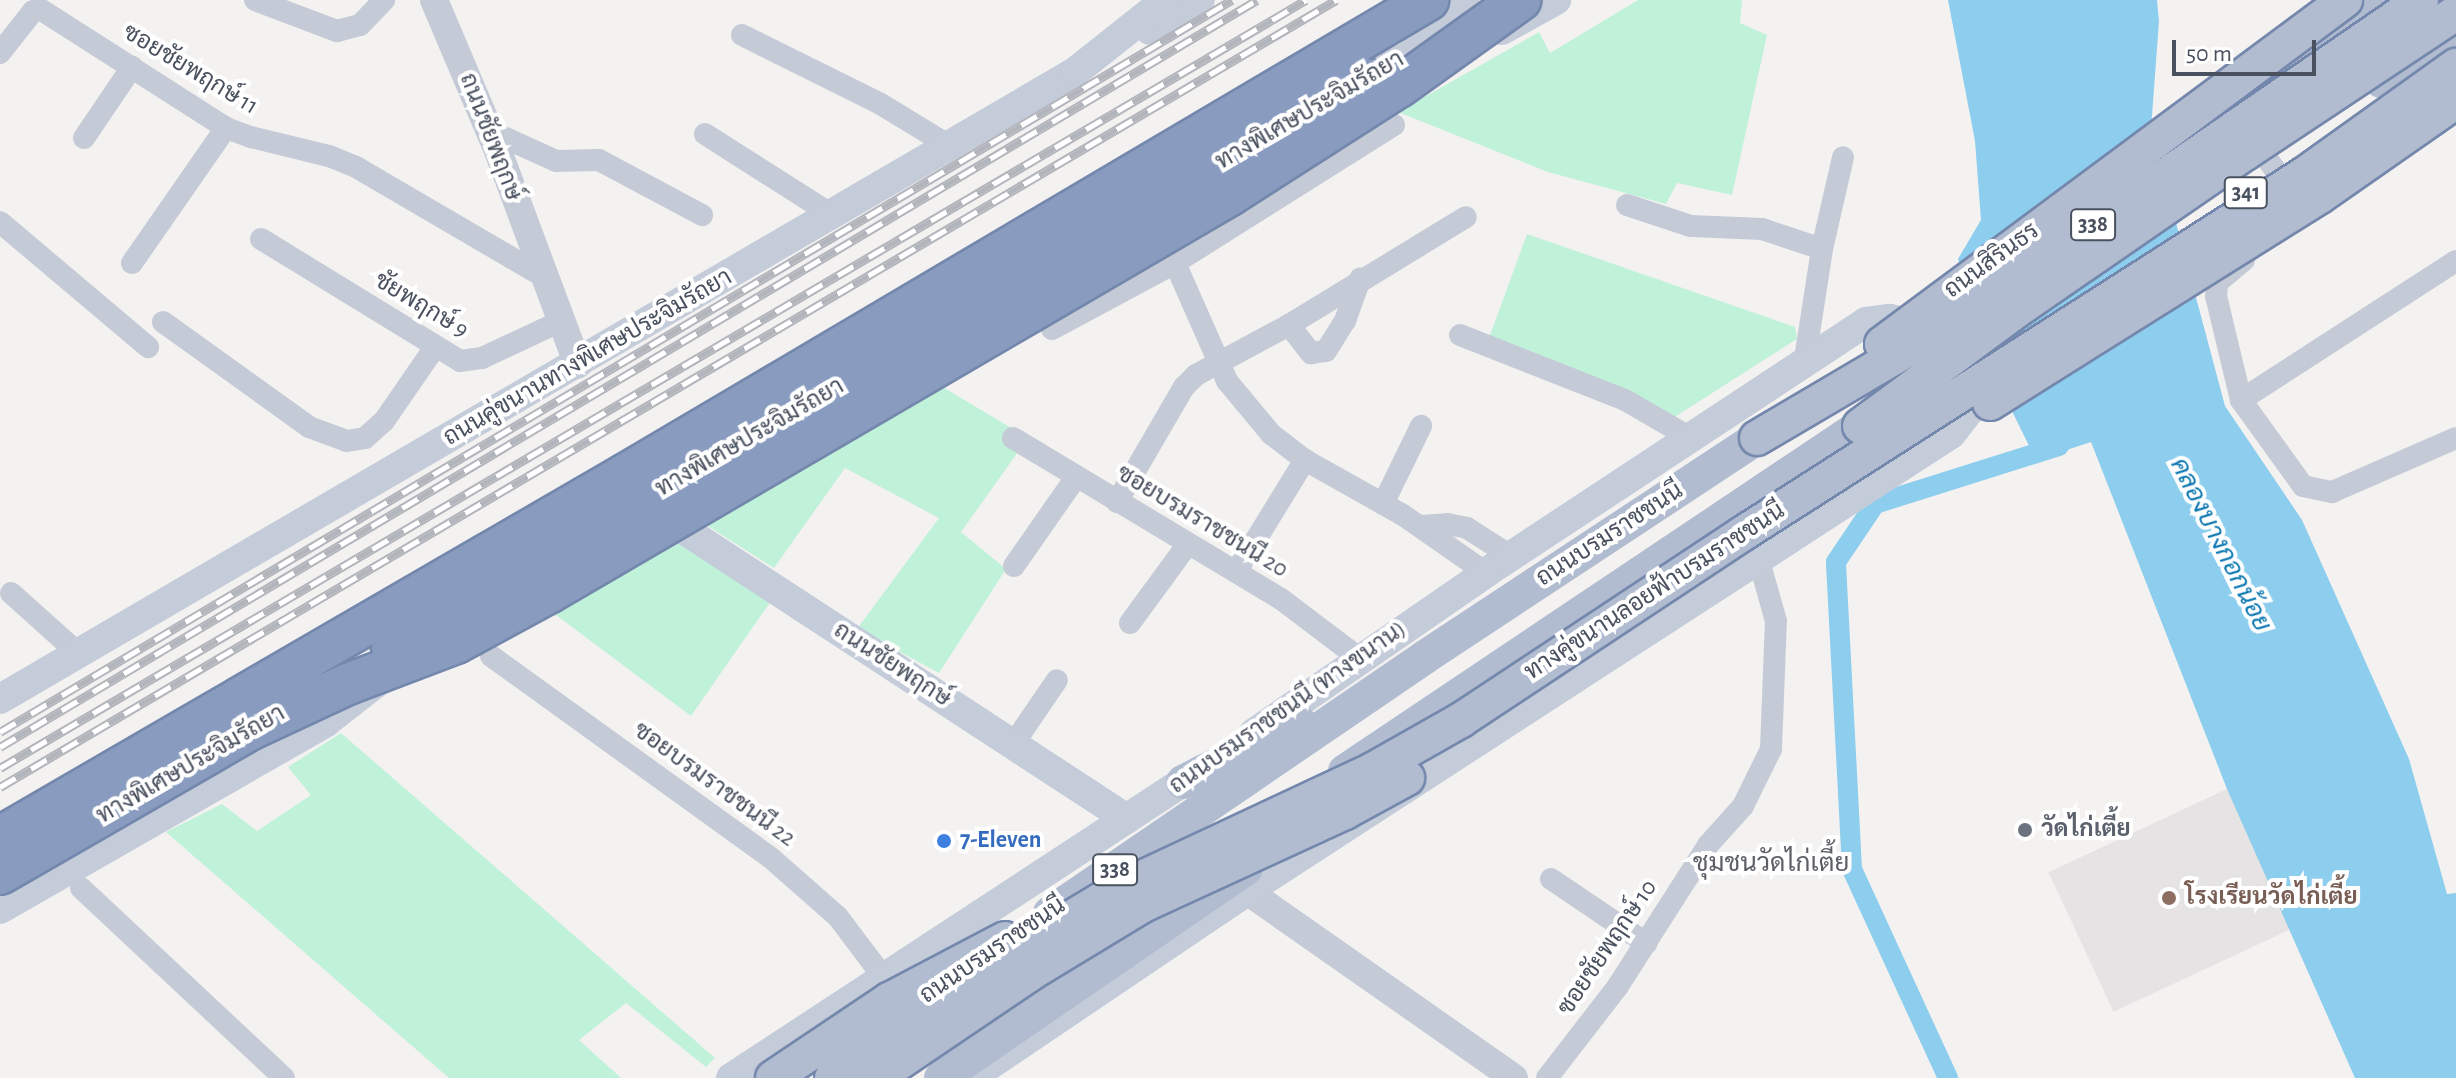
<!DOCTYPE html>
<html>
<head>
<meta charset="utf-8">
<style>
  body { margin:0 }
  #map { position:relative; width:2456px; height:1078px; overflow:hidden; background:#f4f2f1; font-family:"Alegreya Sans",Sarabun,sans-serif }
  div>[style] { position:absolute }
  [style*='--x'] { left:calc(var(--x)*1px); top:calc(var(--y)*1px); width:calc(var(--w)*1px); rotate:calc(var(--a)*1deg) }
  .education>* { inset:0; background:#e5e3e3; transform-origin:0 0 }
  .green>* { inset:0; background:#c0f1d9 }
  .water>* { inset:0; background:#8dcdee }
  .canal>* { height:20px; margin:-10px; padding:0 10px; transform-origin:10px; border-radius:10px; background:#8dcdee }
  .minor>* { height:22px; margin:-11px; padding:0 11px; transform-origin:11px; border-radius:11px; background:#c5cbd6 }
  .tertiary>* { height:28px; margin:-14px; padding:0 14px; transform-origin:14px; border-radius:14px; background:#c5cbd6 }
  .secondary>* { height:30px; margin:-15px; padding:0 15px; transform-origin:15px; border-radius:15px; background:#c4ccda }
  .primary>* { height:34px; margin:-17px; padding:0 17px; transform-origin:17px; border-radius:17px; background:#b1bcd0 }
  .rail>* { height:9px; margin-top:-4.5px; transform-origin:0; background:repeating-linear-gradient(90deg,#fff 0 18px,#b3b5bc 0 36px); box-sizing:border-box; border-block:2px solid #b3b5bc }
  .bridges { filter:drop-shadow(2px 0 #7487ac) drop-shadow(-2px 0 #7487ac) drop-shadow(0 2px #7487ac) drop-shadow(0 -2px #7487ac) }
  .primary-bridge>* { height:34px; margin:-17px; padding:0 17px; transform-origin:17px; border-radius:17px; background:#b1bcd0 }
  .motorway-bridge>* { height:40px; margin:-20px; padding:0 20px; transform-origin:20px; border-radius:20px; background:#899cc0 }
  .dots>* { width:22px; height:22px; translate:-50% -50%; box-sizing:border-box; border:4px solid #fff; border-radius:50% }
  span { translate:-50% -50%; white-space:nowrap; text-align:center; line-height:1.15; -webkit-text-stroke:8px #fff; paint-order:stroke }
  .shield-label span { padding:2px 6px; background:#fff; border:2px solid; border-radius:6px; -webkit-text-stroke-width:0 }
  .shield-label { font-size:22px; color:#49515f; font-weight:700 }
  .street-label { font-size:24px; color:#49515f }
  .worship-label { font-size:24px; color:#5b616d; font-weight:700 }
  .left { translate:0 -50%; text-align:left }
  .shop-label { font-size:24px; color:#366cbe; font-weight:700 }
  .education-label { font-size:24px; color:#785e54; font-weight:700 }
  .water-label { font-size:26px; color:#0a77b1; font-style:italic }
  .neighbourhood-label { font-size:26px; color:#5d6066 }
  .scale { position:absolute; left:2172px; top:40px; width:144px; height:36px; box-sizing:border-box; border:4px solid #49515f; border-top:0; padding-left:10px; font-size:24px; line-height:28px; white-space:nowrap; color:#49515f; -webkit-text-stroke:6px #fff; paint-order:stroke }
</style>
</head>
<body>
<div id="map">
  <div class="education">
    <div style="left:2227px;top:789px;width:154px;height:197px;rotate:65deg"></div>
  </div>
  <div class="green">
    <div style="clip-path:polygon(1638px 0,1742px 0,1740px 23px,1767px 35px,1732px 195px,1677px 183px,1666px 204px,1548px 172px,1398px 112px,1539px 32px,1550px 53px)"></div>
    <div style="clip-path:polygon(1527px 234px,1795px 327px,1797px 339px,1670px 420px,1489px 338px)"></div>
    <div style="clip-path:polygon(906px 365px,1028px 438px,961px 532px,1006px 569px,939px 673px,857px 629px,939px 518px,845px 468px,774px 568px,675px 505px)"></div>
    <div style="clip-path:polygon(675px 538px,771px 601px,691px 716px,548px 609px)"></div>
    <div style="clip-path:polygon(341px 733px,715px 1058px,706px 1067px,626px 1003px,579px 1040px,621px 1078px,449px 1078px,166px 832px,222px 804px,257px 831px,311px 795px,288px 767px)"></div>
  </div>
  <div class="water">
    <div style="clip-path:polygon(1948px 0,2157px 0,2159px 21px,2151px 129px,2225px 406px,2302px 520px,2409px 759px,2447px 894px,2456px 893px,2456px 1078px,2355px 1078px,2227px 789px,2091px 442px,2036px 460px,2010px 407px,1958px 259px,1981px 220px,1975px 141px)"></div>
  </div>
  <div class="canal">
    <div style="--x:1948;--y:1078;--w:230;--a:-114.7"></div>
    <div style="--x:1852;--y:869;--w:307;--a:-93"></div>
    <div style="--x:1836;--y:562;--w:70;--a:-56.1"></div>
    <div style="--x:1875;--y:504;--w:193;--a:-17.5"></div>
  </div>
  <div class="minor">
    <div style="--x:255;--y:0;--w:88;--a:20.7"></div>
    <div style="--x:337;--y:31;--w:24;--a:-15"></div>
    <div style="--x:360;--y:25;--w:35;--a:-46"></div>
    <div style="--x:742;--y:35;--w:153;--a:26.4"></div>
    <div style="--x:879;--y:103;--w:81;--a:31.3"></div>
    <div style="--x:0;--y:53;--w:53;--a:-51.8"></div>
    <div style="--x:33;--y:11;--w:7;--a:-16"></div>
    <div style="--x:40;--y:9;--w:221;--a:32.6"></div>
    <div style="--x:226;--y:128;--w:27;--a:20"></div>
    <div style="--x:251;--y:137;--w:80;--a:13.7"></div>
    <div style="--x:329;--y:156;--w:29;--a:22"></div>
    <div style="--x:356;--y:167;--w:218;--a:30.3"></div>
    <div style="--x:2299;--y:57;--w:51;--a:143.8"></div>
    <div style="--x:2258;--y:87;--w:21;--a:129"></div>
    <div style="--x:2245;--y:103;--w:13;--a:99"></div>
    <div style="--x:2243;--y:116;--w:19;--a:72"></div>
    <div style="--x:2249;--y:134;--w:59;--a:53.9"></div>
    <div style="--x:2284;--y:182;--w:17;--a:13"></div>
    <div style="--x:1394;--y:125;--w:259;--a:147.8"></div>
    <div style="--x:1175;--y:263;--w:129;--a:66.2"></div>
    <div style="--x:1227;--y:381;--w:69;--a:50.3"></div>
    <div style="--x:1271;--y:434;--w:43;--a:37.4"></div>
    <div style="--x:1305;--y:460;--w:112;--a:29.3"></div>
    <div style="--x:1403;--y:515;--w:101;--a:34.9"></div>
    <div style="--x:490;--y:131;--w:72;--a:24.4"></div>
    <div style="--x:556;--y:161;--w:43;--a:-1.3"></div>
    <div style="--x:599;--y:160;--w:117;--a:28.1"></div>
    <div style="--x:705;--y:134;--w:151;--a:32.5"></div>
    <div style="--x:84;--y:138;--w:86;--a:-55.9"></div>
    <div style="--x:1627;--y:205;--w:67;--a:18.2"></div>
    <div style="--x:1691;--y:226;--w:71;--a:2.4"></div>
    <div style="--x:1762;--y:229;--w:63;--a:18.4"></div>
    <div style="--x:0;--y:222;--w:194;--a:40.2"></div>
    <div style="--x:261;--y:239;--w:233;--a:31.5"></div>
    <div style="--x:460;--y:361;--w:22;--a:-8"></div>
    <div style="--x:482;--y:358;--w:87;--a:-25.1"></div>
    <div style="--x:2244;--y:260;--w:35;--a:140"></div>
    <div style="--x:2217;--y:283;--w:13;--a:94"></div>
    <div style="--x:2216;--y:296;--w:107;--a:76.5"></div>
    <div style="--x:2241;--y:400;--w:106;--a:54.2"></div>
    <div style="--x:2303;--y:486;--w:30;--a:12"></div>
    <div style="--x:2332;--y:492;--w:135;--a:-23.5"></div>
    <div style="--x:132;--y:263;--w:165;--a:-55.2"></div>
    <div style="--x:163;--y:322;--w:180;--a:35.7"></div>
    <div style="--x:309;--y:427;--w:40;--a:20.2"></div>
    <div style="--x:347;--y:441;--w:18;--a:-9"></div>
    <div style="--x:365;--y:438;--w:25;--a:-42"></div>
    <div style="--x:384;--y:421;--w:90;--a:-55.4"></div>
    <div style="--x:1289;--y:325;--w:36;--a:52"></div>
    <div style="--x:1311;--y:353;--w:15;--a:-8"></div>
    <div style="--x:1326;--y:351;--w:36;--a:-58"></div>
    <div style="--x:1345;--y:321;--w:45;--a:-70.3"></div>
    <div style="--x:1052;--y:329;--w:140;--a:-28.2"></div>
    <div style="--x:1460;--y:335;--w:177;--a:21.5"></div>
    <div style="--x:1625;--y:400;--w:74;--a:30"></div>
    <div style="--x:1805;--y:359;--w:111;--a:-81.2"></div>
    <div style="--x:1822;--y:249;--w:94;--a:-77.1"></div>
    <div style="--x:2241;--y:400;--w:256;--a:-32.9"></div>
    <div style="--x:1013;--y:438;--w:313;--a:31"></div>
    <div style="--x:1281;--y:599;--w:98;--a:37.1"></div>
    <div style="--x:1117;--y:502;--w:133;--a:-59.8"></div>
    <div style="--x:1184;--y:387;--w:17;--a:-45"></div>
    <div style="--x:1196;--y:375;--w:106;--a:-28.3"></div>
    <div style="--x:1289;--y:325;--w:207;--a:-31.4"></div>
    <div style="--x:1383;--y:504;--w:87;--a:-64"></div>
    <div style="--x:1420;--y:526;--w:27;--a:-4"></div>
    <div style="--x:1447;--y:524;--w:20;--a:11"></div>
    <div style="--x:1467;--y:528;--w:52;--a:32.5"></div>
    <div style="--x:1014;--y:566;--w:108;--a:-55.1"></div>
    <div style="--x:1236;--y:572;--w:132;--a:-58.4"></div>
    <div style="--x:11;--y:593;--w:91;--a:41.9"></div>
    <div style="--x:1130;--y:623;--w:97;--a:-53.8"></div>
    <div style="--x:491;--y:656;--w:345;--a:35.8"></div>
    <div style="--x:771;--y:858;--w:89;--a:41.4"></div>
    <div style="--x:838;--y:917;--w:76;--a:53"></div>
    <div style="--x:1014;--y:743;--w:76;--a:-55.7"></div>
    <div style="--x:1551;--y:879;--w:115;--a:34"></div>
    <div style="--x:81;--y:888;--w:278;--a:43.1"></div>
    <div style="--x:1547;--y:1078;--w:116;--a:-52.3"></div>
    <div style="--x:1618;--y:986;--w:167;--a:-57.4"></div>
    <div style="--x:1708;--y:845;--w:52;--a:-48.1"></div>
    <div style="--x:1743;--y:806;--w:64;--a:-63.8"></div>
    <div style="--x:1771;--y:749;--w:128;--a:-87.8"></div>
    <div style="--x:1776;--y:621;--w:62;--a:-105.8"></div>
  </div>
  <div class="tertiary">
    <div style="--x:434;--y:0;--w:164;--a:67"></div>
    <div style="--x:498;--y:151;--w:228;--a:69.5"></div>
    <div style="--x:1247;--y:891;--w:326;--a:35"></div>
  </div>
  <div class="secondary">
    <div style="--x:1150;--y:30;--w:58;--a:-31"></div>
    <div style="--x:1409;--y:30;--w:63;--a:-28.6"></div>
    <div style="--x:1502;--y:30;--w:62;--a:-29.1"></div>
    <div style="--x:1347;--y:85;--w:104;--a:-25.1"></div>
    <div style="--x:657;--y:512;--w:561;--a:33.15"></div>
    <div style="--x:0;--y:699;--w:1244;--a:-30.25"></div>
    <div style="--x:1075;--y:72;--w:116;--a:-38.4"></div>
    <div style="--x:0;--y:909;--w:376;--a:-29.8"></div>
    <div style="--x:326;--y:722;--w:70;--a:-38"></div>
    <div style="--x:979;--y:1072;--w:323;--a:-34"></div>
    <div style="--x:1247;--y:891;--w:839;--a:-32.99"></div>
    <div style="--x:1951;--y:434;--w:33;--a:-52"></div>
    <div style="--x:1971;--y:408;--w:25;--a:-95"></div>
    <div style="--x:1969;--y:383;--w:30;--a:-114"></div>
    <div style="--x:1957;--y:356;--w:21;--a:-131"></div>
    <div style="--x:1943;--y:340;--w:29;--a:-149"></div>
    <div style="--x:1918;--y:325;--w:30;--a:-168"></div>
    <div style="--x:1889;--y:319;--w:23;--a:173"></div>
    <div style="--x:1866;--y:322;--w:455;--a:146.6"></div>
    <div style="--x:1486;--y:573;--w:282;--a:145.4"></div>
    <div style="--x:731;--y:1078;--w:562;--a:-33.24"></div>
  </div>
  <div class="primary">
    <div style="--x:2381;--y:81;--w:88;--a:-31.5"></div>
    <div style="--x:2307;--y:107;--w:14;--a:-129"></div>
    <div style="--x:2298;--y:96;--w:39;--a:-89"></div>
    <div style="--x:2299;--y:57;--w:102;--a:-34.2"></div>
    <div style="--x:1345;--y:771;--w:620;--a:-33.82"></div>
    <div style="--x:1183;--y:782;--w:131;--a:-27.1"></div>
    <div style="--x:1050;--y:913;--w:454;--a:-34.3"></div>
    <div style="--x:1425;--y:657;--w:398;--a:-33.4"></div>
    <div style="--x:941;--y:1078;--w:370;--a:-34.5"></div>
  </div>
  <div class="rail">
    <div style="--x:0;--y:732;--w:1433;--a:-30.72"></div>
    <div style="--x:0;--y:747;--w:1462;--a:-30.72"></div>
    <div style="--x:0;--y:768;--w:1515;--a:-30.46"></div>
    <div style="--x:0;--y:787;--w:1551;--a:-30.5"></div>
  </div>
  <div class="bridges">
    <div class="primary-bridge">
      <div style="--x:1882;--y:344;--w:577;--a:-36.61"></div>
      <div style="--x:1990;--y:403;--w:390;--a:-32.1"></div>
      <div style="--x:2320;--y:196;--w:166;--a:-34.9"></div>
      <div style="--x:1860;--y:426;--w:202;--a:-36.4"></div>
      <div style="--x:2023;--y:306;--w:270;--a:-34.6"></div>
      <div style="--x:2245;--y:153;--w:253;--a:-33.6"></div>
      <div style="--x:1757;--y:438;--w:217;--a:-30.5"></div>
      <div style="--x:1944;--y:328;--w:579;--a:-34.51"></div>
      <div style="--x:773;--y:1078;--w:140;--a:-33.9"></div>
      <div style="--x:889;--y:1000;--w:131;--a:-27.7"></div>
      <div style="--x:832;--y:1078;--w:243;--a:-34.3"></div>
      <div style="--x:1033;--y:941;--w:103;--a:-31.1"></div>
      <div style="--x:1121;--y:888;--w:276;--a:-25.1"></div>
      <div style="--x:1371;--y:771;--w:103;--a:-29.5"></div>
      <div style="--x:1461;--y:720;--w:337;--a:-33.5"></div>
      <div style="--x:1742;--y:534;--w:668;--a:-32.6"></div>
      <div style="--x:2305;--y:174;--w:186;--a:-35.6"></div>
      <div style="--x:876;--y:1078;--w:187;--a:-34.1"></div>
      <div style="--x:1031;--y:973;--w:131;--a:-31.3"></div>
      <div style="--x:1143;--y:905;--w:222;--a:-24.7"></div>
      <div style="--x:1345;--y:812;--w:71;--a:-28.7"></div>
    </div>
    <div class="motorway-bridge">
      <div style="--x:392;--y:647;--w:1128;--a:-30.22"></div>
      <div style="--x:0;--y:837;--w:724;--a:-30.11"></div>
      <div style="--x:626;--y:474;--w:932;--a:-30.58"></div>
      <div style="--x:0;--y:874;--w:290;--a:-30"></div>
      <div style="--x:251;--y:729;--w:107;--a:-24.9"></div>
      <div style="--x:348;--y:684;--w:116;--a:-20.8"></div>
      <div style="--x:456;--y:643;--w:107;--a:-28.5"></div>
      <div style="--x:550;--y:592;--w:787;--a:-30.28"></div>
      <div style="--x:1230;--y:195;--w:202;--a:-32.7"></div>
      <div style="--x:1400;--y:86;--w:148;--a:-35.6"></div>
    </div>
  </div>
  <div class="dots">
    <div style="left:2025px;top:830px;background:#6b7280"></div>
    <div style="left:944px;top:841px;background:#3f7fe0"></div>
    <div style="left:2169px;top:898px;background:#8d6e63"></div>
  </div>
  <div class="shield-label">
    <span style="left:2246px;top:193px">341</span>
    <span style="left:2093px;top:225px">338</span>
    <span style="left:1115px;top:870px">338</span>
  </div>
  <div class="street-label">
    <span style="left:190px;top:70px;rotate:31deg">ซอยชัยพฤกษ์ 11</span>
    <span style="left:1310px;top:111px;rotate:-30deg">ทางพิเศษประจิมรัถยา</span>
    <span style="left:490px;top:137px;rotate:69deg">ถนนชัยพฤกษ์</span>
    <span style="left:1992px;top:261px;rotate:-36deg">ถนนสิรินธร</span>
    <span style="left:421px;top:306px;rotate:31deg">ชัยพฤกษ์ 9</span>
    <span style="left:588px;top:358px;rotate:-30deg">ถนนคู่ขนานทางพิเศษประจิมรัถยา</span>
    <span style="left:750px;top:438px;rotate:-30deg">ทางพิเศษประจิมรัถยา</span>
    <span style="left:1202px;top:522px;rotate:31deg">ซอยบรมราชชนนี 20</span>
    <span style="left:1610px;top:535px;rotate:-33deg">ถนนบรมราชชนนี</span>
    <span style="left:1655px;top:592px;rotate:-33deg">ทางคู่ขนานลอยฟ้าบรมราชชนนี</span>
    <span style="left:892px;top:665px;rotate:33deg">ถนนชัยพฤกษ์</span>
    <span style="left:1288px;top:708px;rotate:-35deg">ถนนบรมราชชนนี (ทางขนาน)</span>
    <span style="left:191px;top:765px;rotate:-30deg">ทางพิเศษประจิมรัถยา</span>
    <span style="left:714px;top:785px;rotate:36deg">ซอยบรมราชชนนี 22</span>
    <span style="left:1608px;top:948px;rotate:-56deg">ซอยชัยพฤกษ์ 10</span>
    <span style="left:993px;top:951px;rotate:-34deg">ถนนบรมราชชนนี</span>
  </div>
  <div class="worship-label">
    <span class="left" style="left:2041px;top:830px">วัดไก่เตี้ย</span>
  </div>
  <div class="shop-label">
    <span class="left" style="left:960px;top:841px">7-Eleven</span>
  </div>
  <div class="education-label">
    <span class="left" style="left:2185px;top:898px">โรงเรียนวัดไก่เตี้ย</span>
  </div>
  <div class="water-label">
    <span style="left:2220px;top:545px;rotate:63deg">คลองบางกอกน้อย</span>
  </div>
  <div class="neighbourhood-label">
    <span style="left:1771px;top:864px">ชุมชนวัดไก่เตี้ย</span>
  </div>
  <div class="scale">50 m</div>
</div>
</body>
</html>
